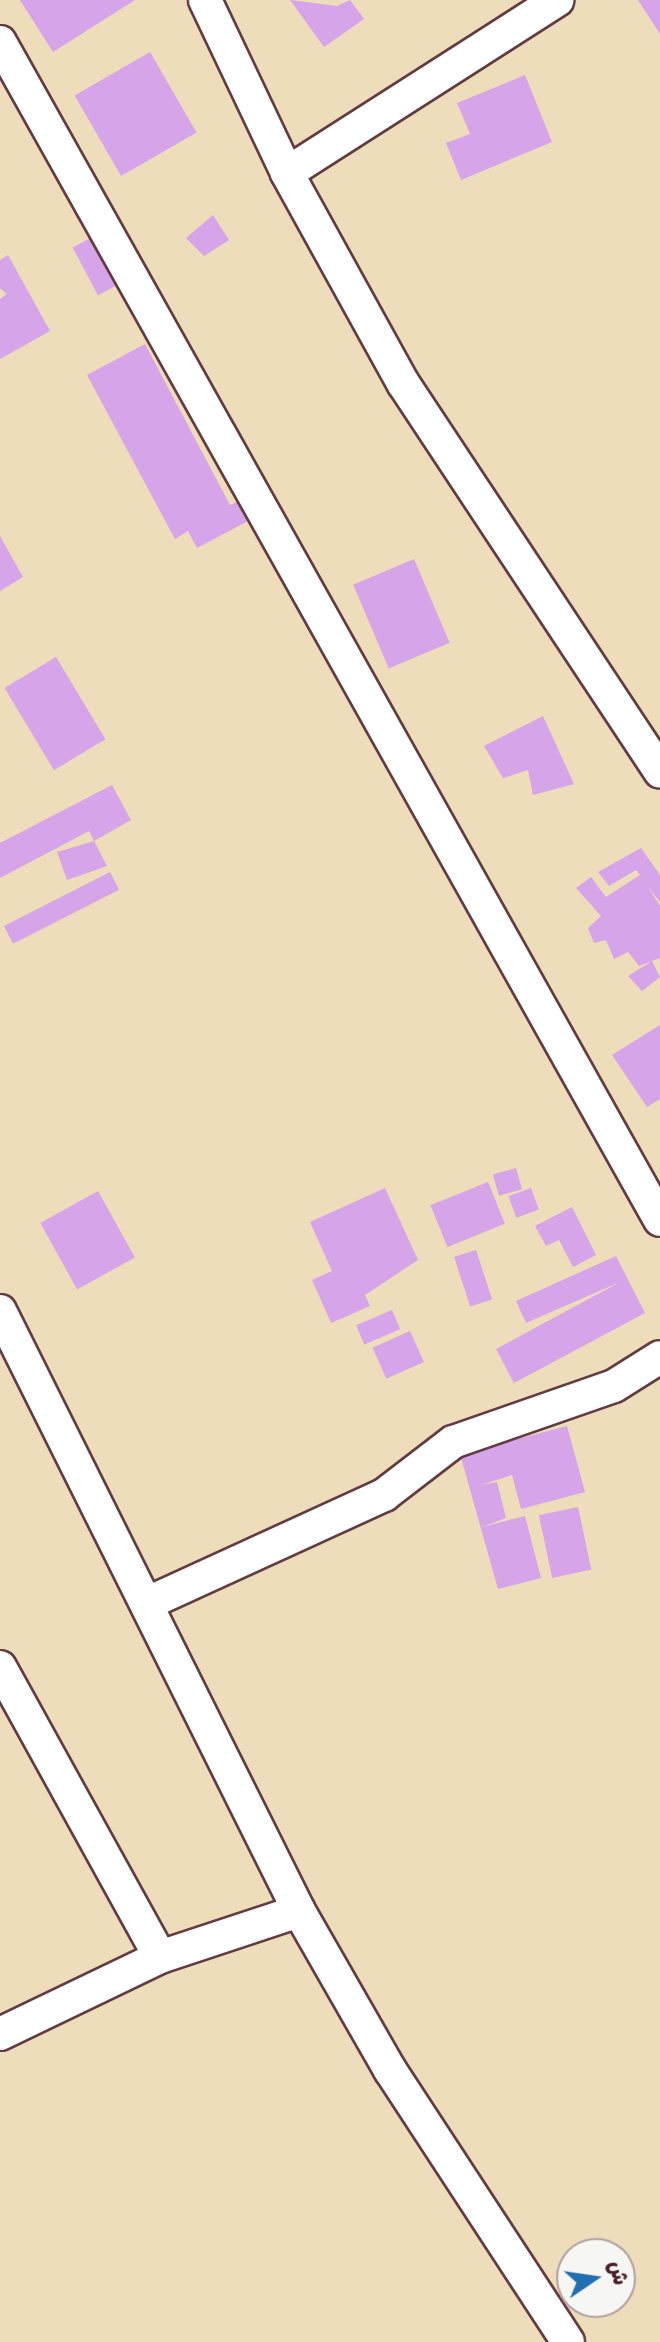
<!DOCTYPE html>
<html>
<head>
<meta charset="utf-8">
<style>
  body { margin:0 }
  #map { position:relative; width:660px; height:2342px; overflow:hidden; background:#edb; font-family:Mynerve,"Playpen Sans Arabic",sans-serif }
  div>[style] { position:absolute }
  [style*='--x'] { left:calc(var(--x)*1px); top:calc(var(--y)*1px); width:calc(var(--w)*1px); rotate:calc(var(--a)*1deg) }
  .building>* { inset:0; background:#d5a4e9; transform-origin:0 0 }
  .roads { filter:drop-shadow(2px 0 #633c41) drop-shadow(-2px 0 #633c41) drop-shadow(0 2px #633c41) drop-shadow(0 -2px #633c41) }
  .street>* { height:32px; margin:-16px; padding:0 16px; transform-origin:16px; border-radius:16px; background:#fff }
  span { translate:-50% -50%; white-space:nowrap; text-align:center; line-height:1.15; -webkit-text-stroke:6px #f6f6f2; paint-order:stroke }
  .north { position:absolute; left:556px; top:2238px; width:80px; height:80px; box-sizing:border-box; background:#f6f6f2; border:2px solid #b1a0a2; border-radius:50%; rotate:77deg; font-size:22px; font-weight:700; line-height:32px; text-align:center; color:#4a1f2b }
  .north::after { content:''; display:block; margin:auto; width:28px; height:36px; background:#1f6fb2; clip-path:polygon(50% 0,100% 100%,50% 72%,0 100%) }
</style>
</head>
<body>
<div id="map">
  <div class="building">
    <div style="clip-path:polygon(20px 0,135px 0,53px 52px)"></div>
    <div style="clip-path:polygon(290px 0,337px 6px,350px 0,364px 19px,324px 47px)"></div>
    <div style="clip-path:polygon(638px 0,660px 0,660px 34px)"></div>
    <div style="left:150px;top:52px;width:93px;height:87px;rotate:60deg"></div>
    <div style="clip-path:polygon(525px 75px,552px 142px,461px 180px,446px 143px,470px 134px,457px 103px)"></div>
    <div style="clip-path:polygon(213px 215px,229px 240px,204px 256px,186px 238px)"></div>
    <div style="left:100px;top:233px;width:54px;height:31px;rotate:62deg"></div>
    <div style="clip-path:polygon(8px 255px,50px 331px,0 359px,0 299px,7px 294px,0 288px,0 260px)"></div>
    <div style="clip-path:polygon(145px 344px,230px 505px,239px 501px,250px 520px,197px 548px,188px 531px,175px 539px,87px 375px)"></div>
    <div style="clip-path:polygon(0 536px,23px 577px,0 591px)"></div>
    <div style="left:414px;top:559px;width:91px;height:66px;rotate:67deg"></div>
    <div style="left:56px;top:657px;width:96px;height:60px;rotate:59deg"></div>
    <div style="clip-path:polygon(543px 716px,574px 784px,533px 795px,528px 770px,503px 778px,484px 746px)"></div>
    <div style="clip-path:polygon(112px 785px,131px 820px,94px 841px,89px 831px,0 878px,0 843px)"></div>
    <div style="clip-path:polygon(94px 841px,107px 866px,67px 880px,57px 852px)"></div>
    <div style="clip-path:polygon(641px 848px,660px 875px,660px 902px,648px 887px,660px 906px,660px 958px,639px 966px,628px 952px,614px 959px,606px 940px,594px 943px,588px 928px,601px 916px,576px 888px,591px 877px,606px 897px,640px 875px,636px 870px,609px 886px,598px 872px)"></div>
    <div style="left:110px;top:872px;width:20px;height:119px;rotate:63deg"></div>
    <div style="clip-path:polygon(652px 961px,660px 977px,642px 991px,628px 976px)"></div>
    <div style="clip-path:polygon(660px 1025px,660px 1099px,647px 1107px,612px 1055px)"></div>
    <div style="left:516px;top:1168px;width:22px;height:24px;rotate:74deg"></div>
    <div style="left:488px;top:1182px;width:45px;height:62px;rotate:68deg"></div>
    <div style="clip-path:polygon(385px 1188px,418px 1260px,365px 1295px,370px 1306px,331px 1323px,312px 1280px,332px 1271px,310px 1222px)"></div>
    <div style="left:531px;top:1188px;width:23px;height:24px;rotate:70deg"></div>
    <div style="left:98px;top:1191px;width:76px;height:66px;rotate:61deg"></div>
    <div style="clip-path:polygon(572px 1207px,596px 1255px,573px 1267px,559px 1240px,546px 1246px,535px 1226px)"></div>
    <div style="left:476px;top:1250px;width:52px;height:23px;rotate:72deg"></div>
    <div style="clip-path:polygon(616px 1256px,645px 1313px,514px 1383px,496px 1349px,620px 1282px,526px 1323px,516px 1301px)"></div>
    <div style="left:392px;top:1310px;width:21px;height:39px;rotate:67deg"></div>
    <div style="left:410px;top:1331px;width:34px;height:41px;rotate:66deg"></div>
    <div style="clip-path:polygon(567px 1426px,585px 1492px,521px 1509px,512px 1475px,481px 1485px,497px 1482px,506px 1518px,482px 1527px,525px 1516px,541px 1578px,498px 1589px,460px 1454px)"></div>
    <div style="left:578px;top:1507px;width:64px;height:40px;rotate:78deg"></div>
  </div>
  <div class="roads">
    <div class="street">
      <div style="--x:205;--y:0;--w:191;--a:64.6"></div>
      <div style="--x:287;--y:173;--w:240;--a:61.1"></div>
      <div style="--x:403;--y:383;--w:466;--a:56.5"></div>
      <div style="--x:0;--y:42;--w:1350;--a:60.74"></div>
      <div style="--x:287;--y:173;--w:321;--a:-32.6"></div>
      <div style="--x:0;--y:1311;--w:670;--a:63.51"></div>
      <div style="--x:299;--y:1911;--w:183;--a:60.2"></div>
      <div style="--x:390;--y:2070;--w:325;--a:56.8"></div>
      <div style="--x:148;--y:1603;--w:260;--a:-24.6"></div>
      <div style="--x:384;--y:1495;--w:87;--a:-37.5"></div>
      <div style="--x:453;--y:1442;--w:170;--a:-19.2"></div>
      <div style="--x:614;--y:1386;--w:54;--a:-32.2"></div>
      <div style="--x:0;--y:1667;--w:331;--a:61.1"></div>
      <div style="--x:0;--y:2034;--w:178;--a:-25.7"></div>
      <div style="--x:160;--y:1957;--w:146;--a:-18.3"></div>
    </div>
  </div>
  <div class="north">ش</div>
</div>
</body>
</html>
